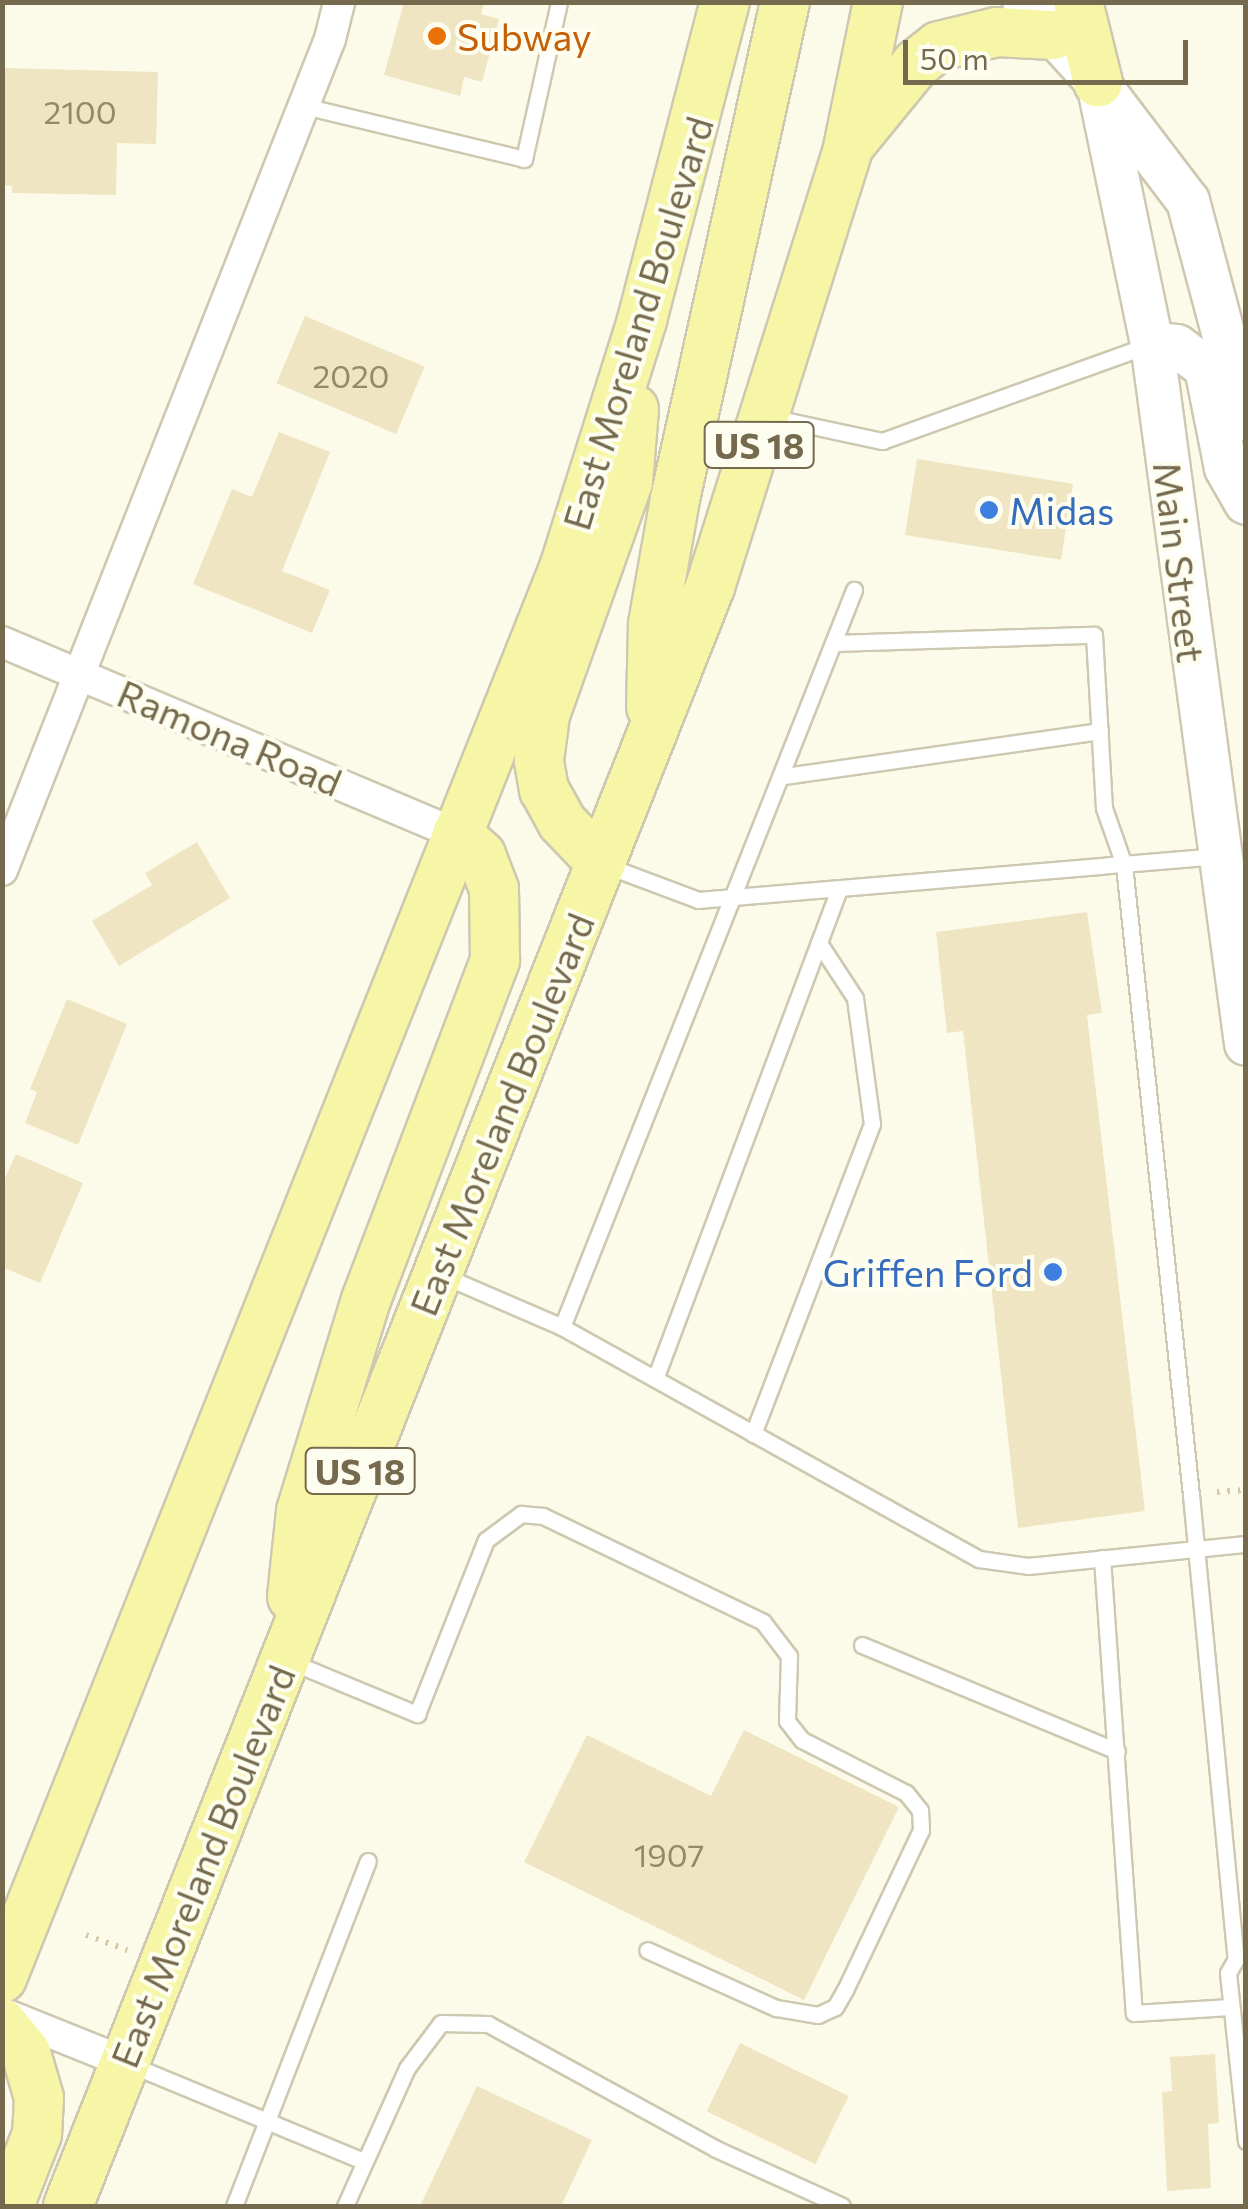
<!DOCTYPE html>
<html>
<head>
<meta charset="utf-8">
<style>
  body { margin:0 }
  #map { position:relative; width:1248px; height:2209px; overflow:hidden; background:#fcfbea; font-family:Commissioner,sans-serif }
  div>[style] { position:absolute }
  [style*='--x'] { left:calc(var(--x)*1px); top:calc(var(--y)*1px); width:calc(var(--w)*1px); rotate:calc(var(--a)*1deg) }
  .building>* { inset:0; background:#f0e5c2; transform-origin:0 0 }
  .path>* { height:6px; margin-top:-3px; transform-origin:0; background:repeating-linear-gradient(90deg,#d5c9a5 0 2.5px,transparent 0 10.5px) }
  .roads { filter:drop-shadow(2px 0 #cec8b0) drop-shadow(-2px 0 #cec8b0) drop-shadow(0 2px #cec8b0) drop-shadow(0 -2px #cec8b0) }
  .lane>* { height:15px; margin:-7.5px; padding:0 7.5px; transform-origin:7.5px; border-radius:7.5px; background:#fff }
  .street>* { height:30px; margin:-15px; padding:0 15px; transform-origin:15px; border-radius:15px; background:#fff }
  .secondary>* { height:42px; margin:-21px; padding:0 21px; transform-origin:21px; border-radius:21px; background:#fff }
  .primary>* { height:48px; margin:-24px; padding:0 24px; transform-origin:24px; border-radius:24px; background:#f7f6a6 }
  .dots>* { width:28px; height:28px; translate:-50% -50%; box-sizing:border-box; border:5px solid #fefef0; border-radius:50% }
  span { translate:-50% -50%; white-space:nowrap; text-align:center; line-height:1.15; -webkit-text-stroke:8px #fefef0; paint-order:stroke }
  .number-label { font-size:32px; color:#94896b }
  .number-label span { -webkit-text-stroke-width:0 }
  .shield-label span { padding:2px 8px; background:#fefef0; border:2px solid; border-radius:8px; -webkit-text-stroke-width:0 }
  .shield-label { font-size:35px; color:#766a4e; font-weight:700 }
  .food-label { font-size:38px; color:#c56008 }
  .left { translate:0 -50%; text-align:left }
  .street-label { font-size:38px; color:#766a4e }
  .shop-label { font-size:38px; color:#366cbe }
  .right { translate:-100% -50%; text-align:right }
  .frame { position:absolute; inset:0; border:5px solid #766a4e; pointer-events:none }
  .scale { position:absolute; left:903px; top:40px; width:285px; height:45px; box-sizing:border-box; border:5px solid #766a4e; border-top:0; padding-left:12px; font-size:30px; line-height:35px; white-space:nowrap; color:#766a4e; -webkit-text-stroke:8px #fefef0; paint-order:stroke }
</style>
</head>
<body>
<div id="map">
  <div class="building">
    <div style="clip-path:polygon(404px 2px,484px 2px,481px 14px,499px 19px,482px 82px,464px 77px,460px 96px,384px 75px)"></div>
    <div style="clip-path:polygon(5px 68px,158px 72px,156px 144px,117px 143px,116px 195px,12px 193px,12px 186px,2px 185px)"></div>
    <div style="left:305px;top:316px;width:130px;height:73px;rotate:23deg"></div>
    <div style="clip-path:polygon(279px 432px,330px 452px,282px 571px,330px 590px,312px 633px,193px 584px,232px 489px,252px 497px)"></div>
    <div style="left:917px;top:459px;width:158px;height:77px;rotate:9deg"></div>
    <div style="clip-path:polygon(197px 842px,230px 898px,119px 966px,92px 921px,152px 885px,145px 873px)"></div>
    <div style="clip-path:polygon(1087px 912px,1102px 1013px,1087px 1015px,1145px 1511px,1018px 1528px,963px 1031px,947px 1033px,936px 932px)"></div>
    <div style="clip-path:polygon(67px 999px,127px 1024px,78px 1145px,25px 1123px,37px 1092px,30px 1089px)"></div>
    <div style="clip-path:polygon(16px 1154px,83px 1183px,40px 1283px,2px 1267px,2px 1185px)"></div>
    <div style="clip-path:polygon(744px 1730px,899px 1807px,804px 2000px,524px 1862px,587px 1735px,711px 1796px)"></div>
    <div style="left:740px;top:2043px;width:121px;height:76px;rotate:26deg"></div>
    <div style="clip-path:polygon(1215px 2054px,1219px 2123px,1208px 2124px,1211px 2188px,1167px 2191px,1162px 2092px,1172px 2091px,1170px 2057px)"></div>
    <div style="clip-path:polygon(477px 2086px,592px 2140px,561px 2206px,420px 2206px)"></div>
  </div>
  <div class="path">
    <div style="--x:1217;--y:1492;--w:29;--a:-4"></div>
    <div style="--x:86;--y:1935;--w:44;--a:20.1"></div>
  </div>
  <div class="roads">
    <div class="lane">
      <div style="--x:304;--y:106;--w:226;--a:13.5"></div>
      <div style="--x:524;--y:159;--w:161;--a:-77.4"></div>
      <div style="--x:770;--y:417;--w:115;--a:12.1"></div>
      <div style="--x:882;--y:441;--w:283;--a:-19.8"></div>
      <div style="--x:834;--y:643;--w:260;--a:-1.8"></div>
      <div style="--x:1094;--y:635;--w:173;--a:86.7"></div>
      <div style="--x:1104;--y:808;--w:60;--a:70.7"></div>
      <div style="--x:1124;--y:865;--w:634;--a:83.93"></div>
      <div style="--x:1191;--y:1495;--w:466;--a:84.5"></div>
      <div style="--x:1236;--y:1959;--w:16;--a:120"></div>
      <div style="--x:1228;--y:1973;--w:169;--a:83.9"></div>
      <div style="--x:784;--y:776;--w:319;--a:-8.1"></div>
      <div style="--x:605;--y:865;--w:99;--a:20.6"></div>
      <div style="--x:698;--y:900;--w:522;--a:-4.84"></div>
      <div style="--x:442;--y:1275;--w:131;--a:23.4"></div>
      <div style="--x:562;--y:1327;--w:477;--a:29.1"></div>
      <div style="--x:979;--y:1559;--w:49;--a:8.1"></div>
      <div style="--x:1028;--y:1566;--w:219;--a:-5.8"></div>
      <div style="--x:562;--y:1327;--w:793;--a:-68.39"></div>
      <div style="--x:655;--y:1379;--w:520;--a:-69.41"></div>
      <div style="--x:753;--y:1434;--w:332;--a:-69"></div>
      <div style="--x:872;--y:1124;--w:127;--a:-97.7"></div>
      <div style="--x:855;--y:998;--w:66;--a:-123.2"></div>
      <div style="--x:1102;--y:1558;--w:456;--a:86"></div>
      <div style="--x:1134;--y:2013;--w:96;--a:-3.6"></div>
      <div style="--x:862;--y:1645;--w:276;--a:22.6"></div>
      <div style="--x:289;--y:1661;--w:139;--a:22.5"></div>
      <div style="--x:417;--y:1714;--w:187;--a:-68.4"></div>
      <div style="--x:486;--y:1540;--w:44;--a:-36.6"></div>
      <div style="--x:521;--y:1514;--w:22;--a:5"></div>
      <div style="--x:543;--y:1516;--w:244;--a:25.7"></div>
      <div style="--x:763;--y:1622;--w:43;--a:52.6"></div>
      <div style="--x:789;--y:1656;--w:65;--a:91.8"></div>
      <div style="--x:787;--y:1721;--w:24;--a:52"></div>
      <div style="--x:802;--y:1740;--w:117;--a:27"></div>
      <div style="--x:906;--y:1793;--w:22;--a:51"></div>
      <div style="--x:920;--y:1810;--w:20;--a:87"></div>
      <div style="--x:921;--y:1830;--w:177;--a:115.4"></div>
      <div style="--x:845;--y:1990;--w:20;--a:120"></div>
      <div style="--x:835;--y:2007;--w:19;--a:155"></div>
      <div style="--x:818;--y:2015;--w:43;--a:-170.5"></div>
      <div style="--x:776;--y:2008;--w:141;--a:-155.8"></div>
      <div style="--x:129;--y:2064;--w:251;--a:22.5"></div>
      <div style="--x:234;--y:2206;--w:370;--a:-68.8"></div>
      <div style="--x:345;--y:2206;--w:151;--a:-65.8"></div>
      <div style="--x:407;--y:2068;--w:56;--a:-52.9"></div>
      <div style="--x:441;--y:2023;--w:47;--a:1.2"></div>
      <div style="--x:488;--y:2024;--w:260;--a:28.7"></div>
      <div style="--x:716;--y:2149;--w:138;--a:24.3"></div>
    </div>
    <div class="street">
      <div style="--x:2;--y:642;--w:494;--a:22.9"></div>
      <div style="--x:2;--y:870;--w:893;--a:-68.46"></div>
      <div style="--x:330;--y:39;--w:38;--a:-76"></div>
      <div style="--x:2;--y:2013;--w:131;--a:21.9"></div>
    </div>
    <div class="secondary">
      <div style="--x:1024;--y:2;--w:110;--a:47.6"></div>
      <div style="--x:1098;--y:83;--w:148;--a:52.7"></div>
      <div style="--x:1188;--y:201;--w:226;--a:75.1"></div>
      <div style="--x:1098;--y:83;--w:266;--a:78.3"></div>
      <div style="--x:1152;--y:343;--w:707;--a:82.36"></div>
      <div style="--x:1152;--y:343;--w:25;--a:7"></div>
      <div style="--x:1177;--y:346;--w:36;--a:37"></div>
      <div style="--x:1206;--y:368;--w:102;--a:78.7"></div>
      <div style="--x:1226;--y:468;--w:40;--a:60.3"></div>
    </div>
    <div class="primary">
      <div style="--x:1078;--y:2;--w:83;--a:76.1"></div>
      <div style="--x:853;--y:141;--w:99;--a:-50.7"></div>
      <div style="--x:916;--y:64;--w:29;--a:-38"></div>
      <div style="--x:939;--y:46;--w:60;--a:-13.6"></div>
      <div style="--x:997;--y:32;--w:56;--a:3.1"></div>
      <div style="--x:651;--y:707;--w:83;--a:-88.6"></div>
      <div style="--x:653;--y:624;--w:127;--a:-80"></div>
      <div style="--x:675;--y:499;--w:509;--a:-77.52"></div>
      <div style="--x:601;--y:863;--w:57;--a:-133.6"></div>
      <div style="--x:562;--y:822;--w:37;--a:-119"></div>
      <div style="--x:544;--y:790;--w:29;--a:-100"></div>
      <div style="--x:539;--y:761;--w:46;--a:-82.6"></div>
      <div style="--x:545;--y:715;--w:247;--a:-70.4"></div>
      <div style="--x:628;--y:482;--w:73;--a:-85.3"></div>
      <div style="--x:292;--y:1597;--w:86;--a:-84"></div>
      <div style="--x:301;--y:1511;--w:221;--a:-72.9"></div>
      <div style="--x:366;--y:1300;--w:364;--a:-69.2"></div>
      <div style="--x:495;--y:960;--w:71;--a:-90.8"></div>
      <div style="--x:494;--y:889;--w:36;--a:-111"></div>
      <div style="--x:481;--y:855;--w:32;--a:-139"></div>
      <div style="--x:2;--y:1978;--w:1518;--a:-68.27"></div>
      <div style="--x:564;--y:568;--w:260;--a:-72.5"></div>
      <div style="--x:642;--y:320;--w:329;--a:-75.4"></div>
      <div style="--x:2;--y:2023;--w:38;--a:51"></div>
      <div style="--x:26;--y:2053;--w:47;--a:73.9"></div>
      <div style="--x:39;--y:2098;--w:36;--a:93"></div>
      <div style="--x:37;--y:2134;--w:77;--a:111.3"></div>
      <div style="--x:68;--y:2206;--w:1742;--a:-68.37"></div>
      <div style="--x:710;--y:587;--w:460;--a:-72.5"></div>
      <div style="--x:848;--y:148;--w:149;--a:-78.4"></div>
    </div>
  </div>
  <div class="dots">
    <div style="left:437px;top:36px;background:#e8710a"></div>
    <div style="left:989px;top:510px;background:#3f7fe0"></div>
    <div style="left:1053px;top:1272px;background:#3f7fe0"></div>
  </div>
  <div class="number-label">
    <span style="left:80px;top:111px">2100</span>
    <span style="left:351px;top:375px">2020</span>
    <span style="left:669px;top:1854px">1907</span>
  </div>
  <div class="shield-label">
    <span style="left:759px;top:445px">US 18</span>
    <span style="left:360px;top:1471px">US 18</span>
  </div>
  <div class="food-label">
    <span class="left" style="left:457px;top:36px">Subway</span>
  </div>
  <div class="street-label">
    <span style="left:637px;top:323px;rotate:-73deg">East Moreland Boulevard</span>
    <span style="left:1180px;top:562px;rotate:83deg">Main Street</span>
    <span style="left:230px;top:737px;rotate:23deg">Ramona Road</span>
    <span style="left:501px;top:1114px;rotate:-68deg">East Moreland Boulevard</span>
    <span style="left:202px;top:1866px;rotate:-68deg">East Moreland Boulevard</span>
  </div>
  <div class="shop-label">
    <span class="left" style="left:1009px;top:510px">Midas</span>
    <span class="right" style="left:1033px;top:1272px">Griffen Ford</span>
  </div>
  <div class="frame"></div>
  <div class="scale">50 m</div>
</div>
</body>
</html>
